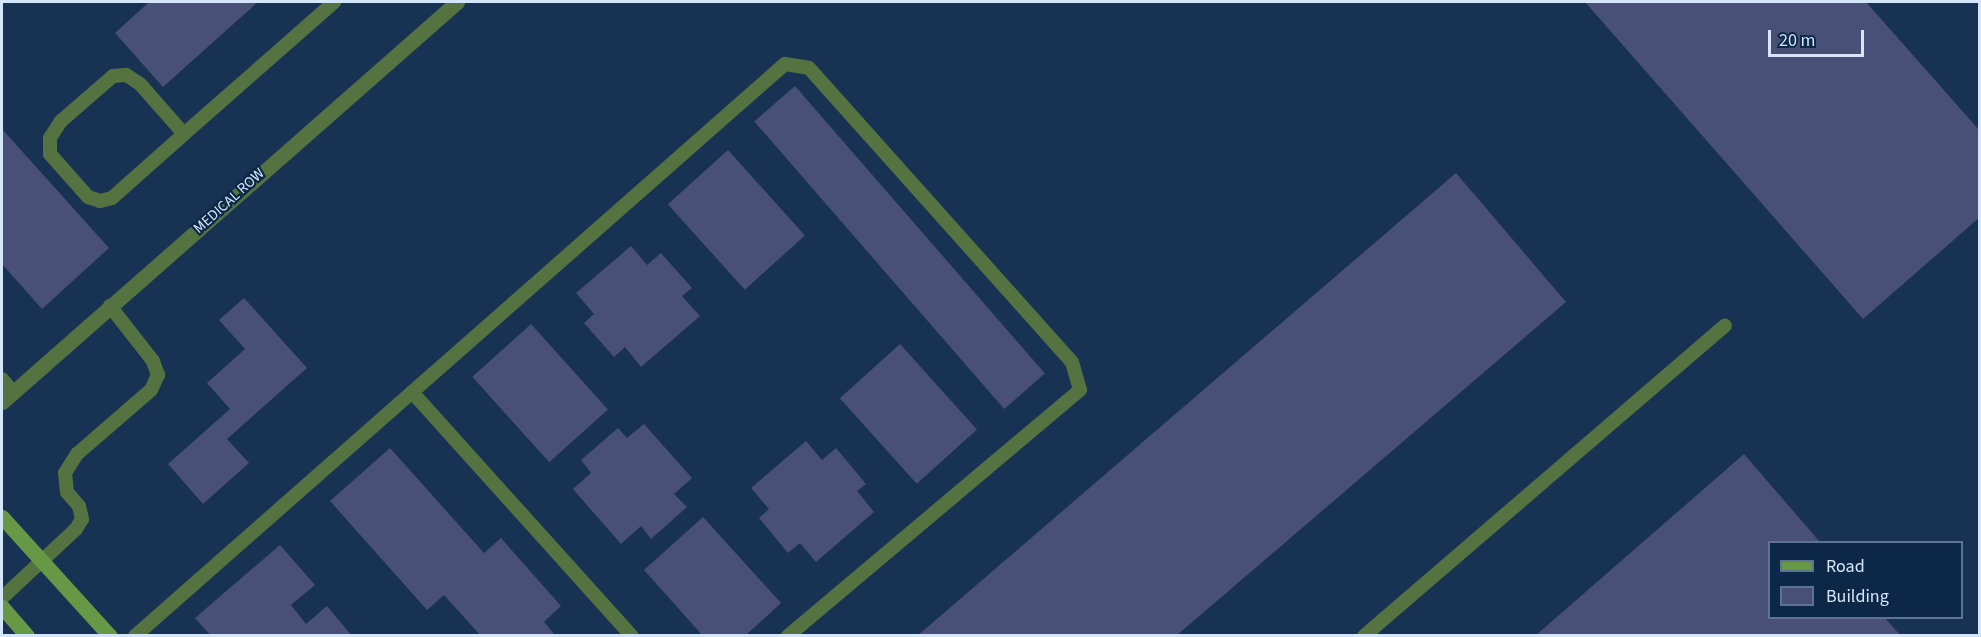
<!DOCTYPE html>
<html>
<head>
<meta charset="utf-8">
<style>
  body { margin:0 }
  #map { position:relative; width:1981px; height:637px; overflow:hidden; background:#173252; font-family:"Source Sans 3",sans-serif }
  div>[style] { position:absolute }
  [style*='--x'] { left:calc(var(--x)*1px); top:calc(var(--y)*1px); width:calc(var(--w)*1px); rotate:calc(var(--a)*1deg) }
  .building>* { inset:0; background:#485078; transform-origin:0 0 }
  .service>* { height:14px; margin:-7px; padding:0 7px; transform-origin:7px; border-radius:7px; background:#547341 }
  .minor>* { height:15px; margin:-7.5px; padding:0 7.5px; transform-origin:7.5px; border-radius:7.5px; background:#547341 }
  .secondary>* { height:15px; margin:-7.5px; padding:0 7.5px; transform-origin:7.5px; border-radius:7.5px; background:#669846 }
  span { translate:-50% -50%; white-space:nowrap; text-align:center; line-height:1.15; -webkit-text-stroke:4.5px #0d2747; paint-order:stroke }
  .street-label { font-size:15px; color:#d5e6fb }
  .frame { position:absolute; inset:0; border:3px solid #d5e6fb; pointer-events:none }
  .legend { position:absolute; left:1768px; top:541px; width:195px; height:78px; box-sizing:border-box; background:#0d2747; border:2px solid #5d738f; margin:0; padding:8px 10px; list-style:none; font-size:18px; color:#d5e6fb }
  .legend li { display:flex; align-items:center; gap:12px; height:30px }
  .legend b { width:30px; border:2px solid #5d738f }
  .scale { position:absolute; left:1768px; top:30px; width:96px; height:27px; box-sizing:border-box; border:3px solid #d5e6fb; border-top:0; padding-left:8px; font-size:18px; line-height:21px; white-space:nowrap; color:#d5e6fb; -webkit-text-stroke:4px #0d2747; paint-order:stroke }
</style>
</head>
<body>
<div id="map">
  <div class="building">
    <div style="clip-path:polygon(149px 2px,258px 2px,163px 87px,115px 33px)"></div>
    <div style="clip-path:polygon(1585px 2px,1866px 2px,1980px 131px,1980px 217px,1863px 319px)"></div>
    <div style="left:795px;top:86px;width:381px;height:54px;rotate:49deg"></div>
    <div style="clip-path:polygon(2px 129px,109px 248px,42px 309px,2px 264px)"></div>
    <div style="left:728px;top:150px;width:115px;height:81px;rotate:48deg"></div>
    <div style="clip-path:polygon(1456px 173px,1566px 302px,1176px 636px,917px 636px)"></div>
    <div style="clip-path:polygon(631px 246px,647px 265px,661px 253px,692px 288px,682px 296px,700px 316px,641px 367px,625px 347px,614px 357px,584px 323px,594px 314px,576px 293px)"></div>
    <div style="clip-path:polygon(244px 298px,307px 368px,227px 439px,249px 463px,203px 504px,168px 464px,230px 409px,207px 383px,245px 349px,219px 320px)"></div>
    <div style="left:531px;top:324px;width:115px;height:79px;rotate:48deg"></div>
    <div style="left:900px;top:344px;width:115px;height:81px;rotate:48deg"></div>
    <div style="clip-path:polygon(644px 424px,692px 478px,674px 494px,687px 507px,651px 539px,641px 526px,621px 544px,573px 489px,591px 473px,581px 460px,618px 428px,627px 438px)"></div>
    <div style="clip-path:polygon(806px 441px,822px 460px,836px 448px,866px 484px,857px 491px,874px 512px,816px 562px,800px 543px,788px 553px,759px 518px,769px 509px,751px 488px)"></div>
    <div style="clip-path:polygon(390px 448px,484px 553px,501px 538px,561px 606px,544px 622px,556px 636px,481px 636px,444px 595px,427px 610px,330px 501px)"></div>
    <div style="clip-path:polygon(1744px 454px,1820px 542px,1770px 542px,1770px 618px,1885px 618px,1901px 636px,1535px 636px)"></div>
    <div style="clip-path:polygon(703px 517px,781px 603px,745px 636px,703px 636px,644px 570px)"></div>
    <div style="clip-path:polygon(280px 545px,315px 585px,291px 605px,306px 624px,327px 606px,352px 636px,211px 636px,195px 618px)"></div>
  </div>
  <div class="service">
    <div style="--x:184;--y:134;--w:67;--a:-131.3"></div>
    <div style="--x:140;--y:84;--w:17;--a:-147"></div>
    <div style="--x:126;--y:75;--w:13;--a:176"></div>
    <div style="--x:113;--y:76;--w:69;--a:139.1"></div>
    <div style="--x:61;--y:121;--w:20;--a:123"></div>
    <div style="--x:50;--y:138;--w:16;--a:90"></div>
    <div style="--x:50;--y:154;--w:57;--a:48.5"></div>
    <div style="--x:88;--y:197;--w:13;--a:18"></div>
    <div style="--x:100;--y:201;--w:12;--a:-14"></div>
    <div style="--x:112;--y:198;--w:96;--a:-41.6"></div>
    <div style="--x:184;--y:134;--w:200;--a:-41.3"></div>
    <div style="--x:2;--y:379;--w:17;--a:50"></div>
    <div style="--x:412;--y:392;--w:329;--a:48"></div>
    <div style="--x:2;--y:598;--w:101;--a:-43"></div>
    <div style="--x:76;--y:529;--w:12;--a:-59"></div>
    <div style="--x:82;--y:519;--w:13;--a:-103"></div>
    <div style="--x:79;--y:506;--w:18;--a:-131"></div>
    <div style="--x:67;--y:492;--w:19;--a:-96"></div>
    <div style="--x:65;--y:473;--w:22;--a:-58"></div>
    <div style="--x:77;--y:454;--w:98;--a:-40.9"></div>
    <div style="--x:151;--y:390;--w:17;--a:-65"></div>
    <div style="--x:158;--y:375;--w:15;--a:-110"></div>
    <div style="--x:153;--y:361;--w:70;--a:-128"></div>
    <div style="--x:135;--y:636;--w:866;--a:-41.35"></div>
    <div style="--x:785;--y:64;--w:24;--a:9"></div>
    <div style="--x:809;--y:68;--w:394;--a:48.2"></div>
    <div style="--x:1072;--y:362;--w:29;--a:74"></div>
    <div style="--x:1080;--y:390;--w:382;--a:139.9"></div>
    <div style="--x:1364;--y:636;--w:476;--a:-40.7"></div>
  </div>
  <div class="minor">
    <div style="--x:2;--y:402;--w:606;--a:-41.32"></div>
  </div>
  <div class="secondary">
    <div style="--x:2;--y:517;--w:161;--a:47.8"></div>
    <div style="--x:2;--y:607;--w:38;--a:49"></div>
  </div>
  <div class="street-label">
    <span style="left:229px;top:201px;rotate:-42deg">MEDICAL ROW</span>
  </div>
  <div class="frame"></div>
  <ul class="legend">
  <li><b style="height:8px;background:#669846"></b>Road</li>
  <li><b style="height:16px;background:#485078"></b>Building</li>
  </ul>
  <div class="scale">20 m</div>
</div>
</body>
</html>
